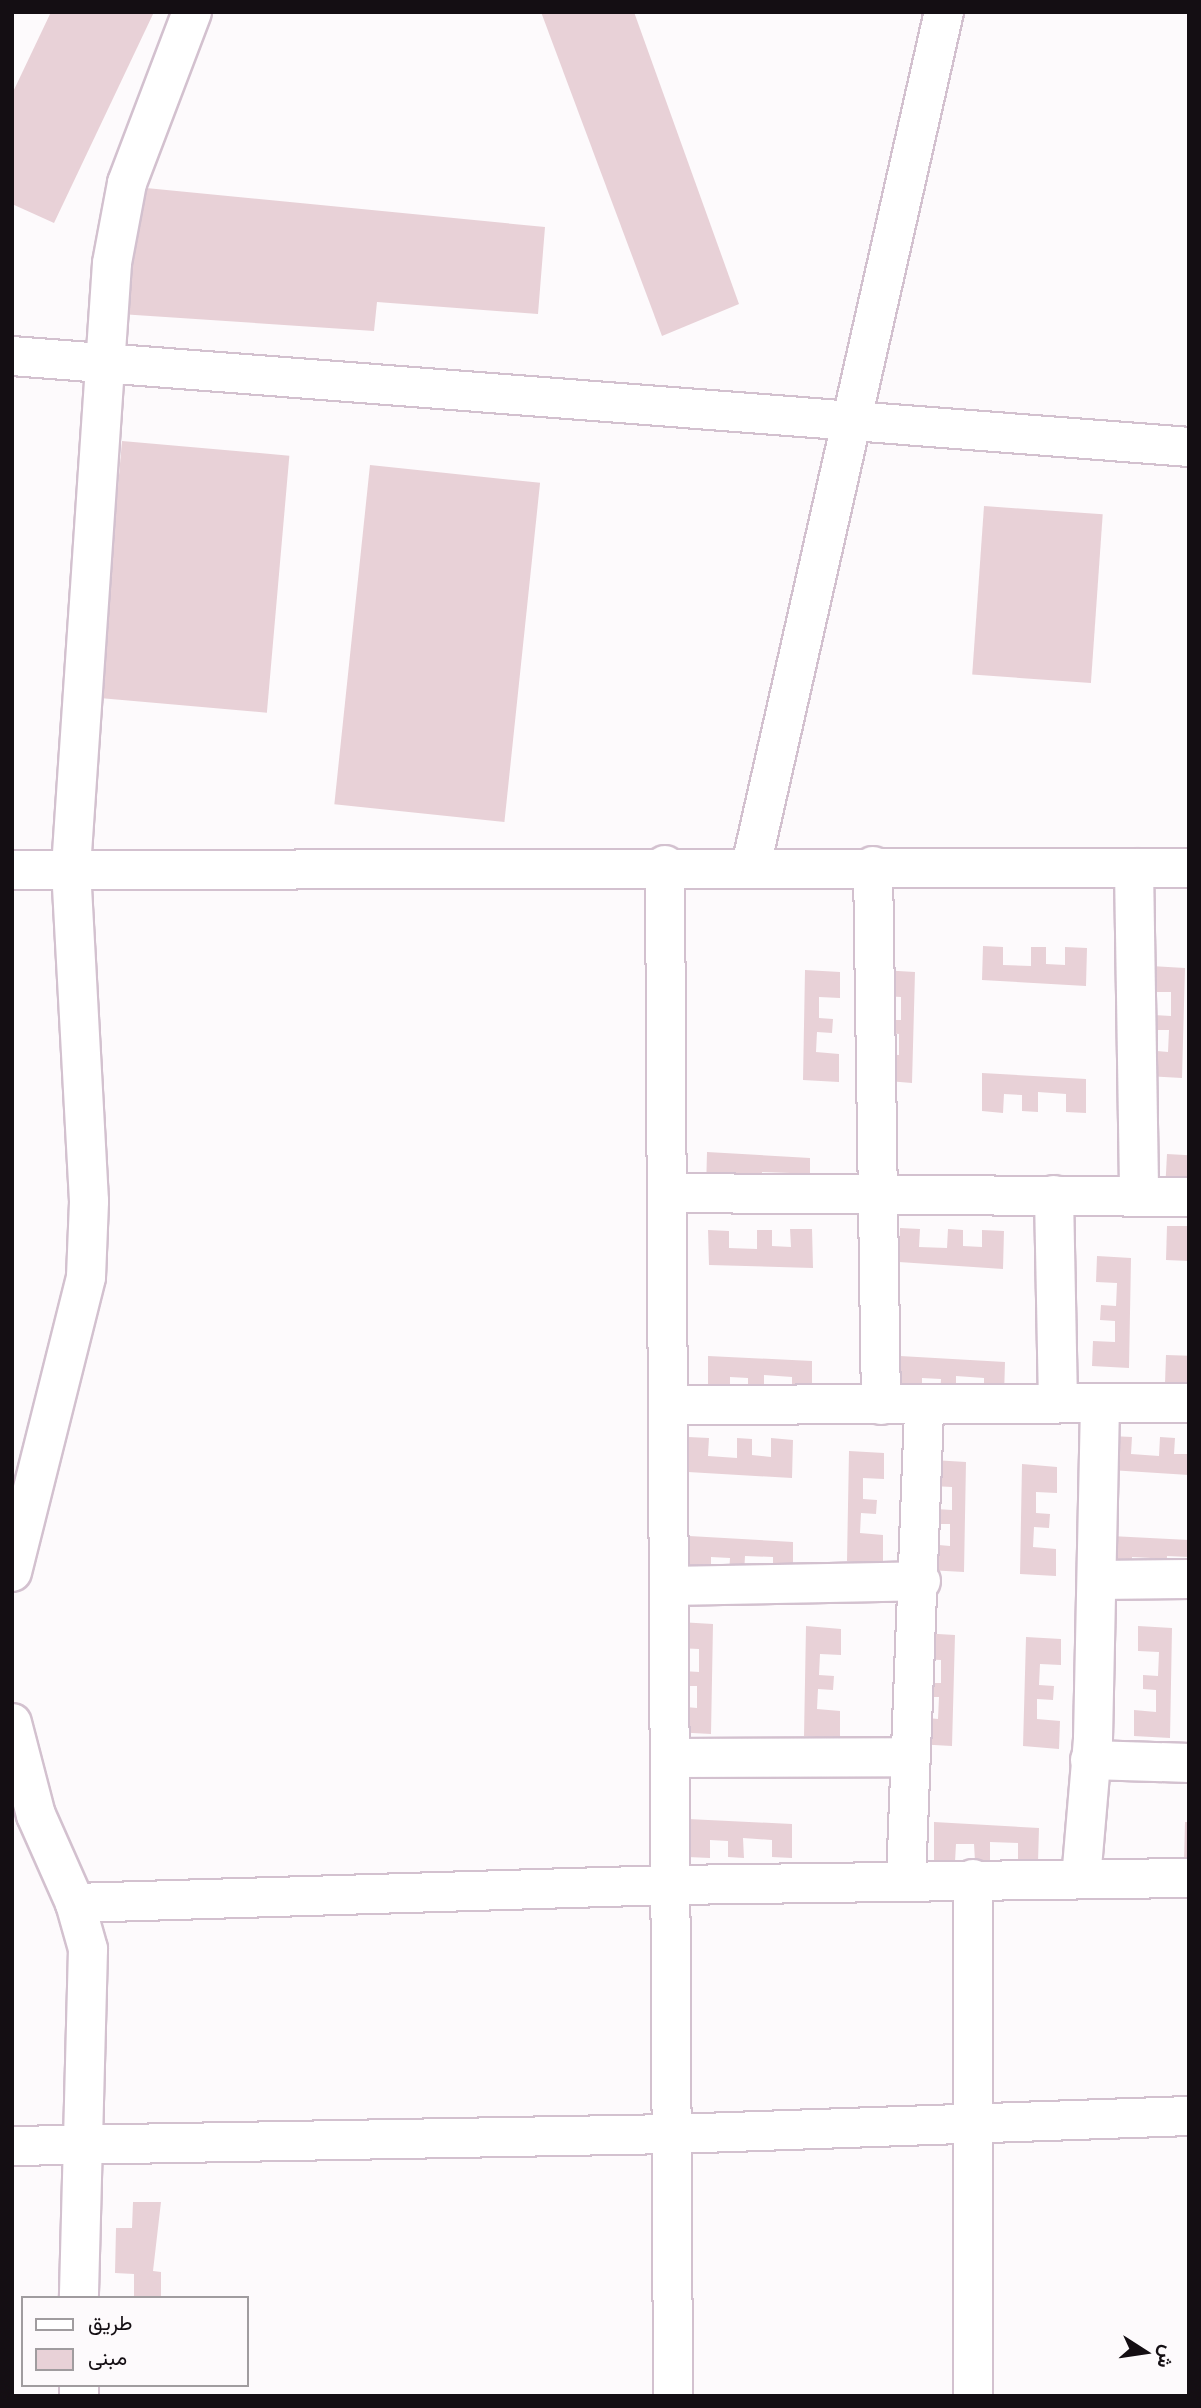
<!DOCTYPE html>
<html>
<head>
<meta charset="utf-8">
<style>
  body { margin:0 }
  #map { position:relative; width:1201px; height:2408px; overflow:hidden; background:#fdfafc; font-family:Arial,Vazirmatn,sans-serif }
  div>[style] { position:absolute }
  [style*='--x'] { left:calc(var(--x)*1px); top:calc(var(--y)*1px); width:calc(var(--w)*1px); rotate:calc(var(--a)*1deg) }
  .building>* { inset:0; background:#e8d1d7; transform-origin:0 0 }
  .roads { filter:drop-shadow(2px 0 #d3c1cf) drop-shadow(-2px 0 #d3c1cf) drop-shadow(0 2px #d3c1cf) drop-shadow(0 -2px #d3c1cf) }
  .minor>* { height:38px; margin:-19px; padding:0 19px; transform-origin:19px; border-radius:19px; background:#fff }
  span { translate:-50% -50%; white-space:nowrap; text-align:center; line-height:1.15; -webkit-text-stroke:6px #fdfafc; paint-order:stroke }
  .frame { position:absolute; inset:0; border:14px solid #140e13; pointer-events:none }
  .legend { position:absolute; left:21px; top:2296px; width:228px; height:91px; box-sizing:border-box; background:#fdfafc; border:2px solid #a09c9f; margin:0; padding:9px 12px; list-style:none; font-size:21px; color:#140e13 }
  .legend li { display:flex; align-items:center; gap:14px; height:35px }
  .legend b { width:35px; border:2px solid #a09c9f }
  .north { position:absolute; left:1110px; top:2317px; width:70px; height:70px; -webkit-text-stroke:5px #fdfafc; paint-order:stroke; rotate:102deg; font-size:19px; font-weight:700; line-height:28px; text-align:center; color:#140e13 }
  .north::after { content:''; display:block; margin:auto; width:24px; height:32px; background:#140e13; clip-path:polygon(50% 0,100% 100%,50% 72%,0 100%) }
</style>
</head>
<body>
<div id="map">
  <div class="building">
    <div style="clip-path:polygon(51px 12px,154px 12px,54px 223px,12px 204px,12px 94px)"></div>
    <div style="clip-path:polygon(541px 12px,634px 12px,739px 304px,662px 336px)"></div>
    <div style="clip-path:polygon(146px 188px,545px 227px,538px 314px,377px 302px,374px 331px,120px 314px)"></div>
    <div style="left:122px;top:441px;width:168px;height:258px;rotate:5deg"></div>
    <div style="left:370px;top:465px;width:171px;height:341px;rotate:6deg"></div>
    <div style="left:984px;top:506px;width:119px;height:169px;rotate:4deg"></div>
    <div style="clip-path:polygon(983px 946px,1003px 947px,1003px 965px,1031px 966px,1031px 947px,1046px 947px,1046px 964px,1065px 965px,1065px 947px,1087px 948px,1086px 986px,982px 980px)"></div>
    <div style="clip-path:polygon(1151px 966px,1185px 968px,1182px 1078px,1146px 1076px,1146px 1050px,1168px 1052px,1169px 1030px,1154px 1030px,1154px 1015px,1171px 1016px,1171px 992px,1151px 992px)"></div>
    <div style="clip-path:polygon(805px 970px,840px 972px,840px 998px,819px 997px,819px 1018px,833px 1019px,832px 1033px,817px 1032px,816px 1052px,839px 1054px,839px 1082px,803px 1080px)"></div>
    <div style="clip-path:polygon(881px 970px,915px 972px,912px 1083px,876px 1080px,877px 1054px,899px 1055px,899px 1034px,885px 1033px,885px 1020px,901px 1020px,901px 997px,881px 996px)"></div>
    <div style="clip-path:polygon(982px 1073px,1086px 1079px,1086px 1113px,1066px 1112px,1066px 1094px,1038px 1092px,1038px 1112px,1022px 1111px,1022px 1095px,1004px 1094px,1003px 1113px,982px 1111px)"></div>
    <div style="clip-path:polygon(707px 1152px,810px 1158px,810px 1192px,790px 1191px,790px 1173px,762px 1172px,762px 1191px,747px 1174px,728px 1173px,728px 1192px,706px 1190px)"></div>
    <div style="left:1167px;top:1154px;width:22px;height:38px;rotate:3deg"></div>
    <div style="clip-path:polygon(1167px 1226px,1187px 1226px,1189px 1261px,1166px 1260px)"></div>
    <div style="clip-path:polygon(900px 1228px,920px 1229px,919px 1247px,947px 1248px,948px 1229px,963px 1230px,963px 1246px,982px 1247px,982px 1230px,1004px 1231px,1003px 1269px,899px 1262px)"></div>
    <div style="clip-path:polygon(790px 1229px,812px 1229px,813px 1268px,709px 1265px,708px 1230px,729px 1231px,729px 1248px,757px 1249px,757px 1230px,772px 1230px,772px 1246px,791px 1247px)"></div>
    <div style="clip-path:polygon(1097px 1256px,1131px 1258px,1129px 1368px,1092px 1366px,1093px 1341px,1115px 1342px,1115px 1321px,1100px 1320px,1101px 1305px,1116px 1306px,1117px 1283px,1096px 1282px)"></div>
    <div style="left:1166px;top:1355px;width:23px;height:38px;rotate:2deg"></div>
    <div style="clip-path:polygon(708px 1356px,812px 1361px,812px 1396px,792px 1395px,792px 1377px,764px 1375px,764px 1395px,748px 1394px,748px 1378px,730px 1377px,730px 1395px,708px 1394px)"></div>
    <div style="clip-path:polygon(900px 1356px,1005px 1362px,1004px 1396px,984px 1395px,984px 1378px,956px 1376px,956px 1395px,940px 1395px,941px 1379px,922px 1378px,922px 1396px,900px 1395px)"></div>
    <div style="clip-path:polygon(1111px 1436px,1132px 1437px,1131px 1454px,1159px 1456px,1160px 1437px,1175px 1438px,1174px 1454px,1189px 1454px,1189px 1475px,1110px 1470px)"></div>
    <div style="clip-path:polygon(688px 1437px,709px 1438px,708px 1456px,737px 1458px,737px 1438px,752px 1439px,752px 1455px,771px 1457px,771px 1438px,793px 1440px,792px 1478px,688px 1472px)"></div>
    <div style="clip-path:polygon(849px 1451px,884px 1453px,884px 1479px,863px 1478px,863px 1499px,877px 1500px,876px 1514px,861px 1513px,860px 1533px,883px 1535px,883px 1563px,847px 1561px)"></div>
    <div style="clip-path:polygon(933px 1460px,966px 1462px,964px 1572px,928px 1570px,928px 1544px,950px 1546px,950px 1524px,936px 1524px,936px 1509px,952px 1510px,952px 1487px,932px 1486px)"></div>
    <div style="clip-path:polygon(1022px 1464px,1057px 1467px,1057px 1493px,1036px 1492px,1036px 1513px,1050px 1514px,1049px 1528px,1034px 1527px,1033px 1547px,1056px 1549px,1056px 1576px,1020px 1574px)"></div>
    <div style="clip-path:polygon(689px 1536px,793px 1542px,793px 1576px,773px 1575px,773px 1557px,745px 1556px,744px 1575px,729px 1575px,730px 1558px,711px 1557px,711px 1576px,689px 1575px)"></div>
    <div style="clip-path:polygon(1111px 1536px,1189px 1540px,1189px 1557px,1167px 1556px,1166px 1575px,1151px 1574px,1151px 1558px,1132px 1557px,1132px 1575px,1110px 1574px)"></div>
    <div style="clip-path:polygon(679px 1622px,713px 1624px,711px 1734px,674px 1732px,675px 1706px,697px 1708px,697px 1686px,683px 1686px,683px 1671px,699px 1672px,699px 1649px,678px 1648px)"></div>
    <div style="clip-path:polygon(806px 1626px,841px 1629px,841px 1655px,820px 1654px,819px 1675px,834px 1676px,833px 1690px,818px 1689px,817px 1709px,840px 1711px,840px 1739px,804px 1736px)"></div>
    <div style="clip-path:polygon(1138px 1626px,1172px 1628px,1170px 1738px,1134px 1736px,1134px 1710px,1156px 1712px,1156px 1690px,1143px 1689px,1143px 1675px,1158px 1676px,1159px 1652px,1138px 1651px)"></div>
    <div style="clip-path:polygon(921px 1633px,955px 1635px,952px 1746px,916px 1744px,917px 1717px,938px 1719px,939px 1697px,925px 1697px,925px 1683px,941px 1683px,941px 1660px,921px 1659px)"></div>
    <div style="clip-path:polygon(1026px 1637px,1061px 1639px,1061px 1665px,1040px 1664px,1039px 1685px,1054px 1686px,1053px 1700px,1037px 1699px,1037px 1719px,1060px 1721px,1059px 1749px,1023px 1746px)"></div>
    <div style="clip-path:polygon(688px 1819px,792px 1824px,792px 1858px,772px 1857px,772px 1840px,743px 1838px,744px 1858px,728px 1857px,728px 1841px,710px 1840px,710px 1858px,688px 1857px)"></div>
    <div style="clip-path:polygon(934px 1822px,1039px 1828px,1038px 1862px,1018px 1861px,1018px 1843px,990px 1842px,990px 1862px,975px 1861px,974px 1844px,956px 1844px,955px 1862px,934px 1860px)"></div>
    <div style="clip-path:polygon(1185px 1822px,1189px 1822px,1189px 1861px,1184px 1861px)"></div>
    <div style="clip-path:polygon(133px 2202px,161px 2202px,153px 2271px,161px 2272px,161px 2298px,134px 2298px,134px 2274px,115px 2273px,116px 2228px,132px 2228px)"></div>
  </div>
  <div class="roads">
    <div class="minor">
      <div style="--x:12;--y:356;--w:1181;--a:4.42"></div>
      <div style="--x:665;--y:865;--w:1531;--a:89.7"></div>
      <div style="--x:751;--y:866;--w:876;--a:-77.27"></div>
      <div style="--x:873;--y:866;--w:539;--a:89.15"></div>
      <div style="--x:1134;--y:868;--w:328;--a:89.1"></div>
      <div style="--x:12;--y:870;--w:1177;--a:-0.1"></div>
      <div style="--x:667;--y:1193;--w:522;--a:0.44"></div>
      <div style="--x:1054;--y:1195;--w:208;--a:88.9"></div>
      <div style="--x:669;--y:1405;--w:520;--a:-0.22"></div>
      <div style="--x:12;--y:1572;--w:304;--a:-75.9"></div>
      <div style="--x:86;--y:1277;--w:76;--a:-87.7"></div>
      <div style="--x:89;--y:1201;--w:333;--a:-93.1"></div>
      <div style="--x:71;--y:868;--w:606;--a:-86.12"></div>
      <div style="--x:112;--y:263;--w:81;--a:-79.4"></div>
      <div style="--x:127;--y:183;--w:183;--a:-69.2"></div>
      <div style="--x:1098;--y:1580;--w:91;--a:-0.6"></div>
      <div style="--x:670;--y:1586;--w:251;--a:-1.1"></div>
      <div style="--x:12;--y:1723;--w:95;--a:75.4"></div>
      <div style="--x:36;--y:1815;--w:96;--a:66.1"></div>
      <div style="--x:75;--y:1903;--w:48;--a:74.2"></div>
      <div style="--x:88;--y:1949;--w:349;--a:91.5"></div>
      <div style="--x:671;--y:1758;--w:239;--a:-0.2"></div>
      <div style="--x:1090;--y:1760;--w:99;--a:1.7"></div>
      <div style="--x:973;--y:1879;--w:517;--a:90"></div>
      <div style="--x:1081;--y:1879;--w:141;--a:-85.1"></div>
      <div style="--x:1093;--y:1739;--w:336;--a:-88.8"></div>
      <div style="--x:906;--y:1880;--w:476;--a:-87.8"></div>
      <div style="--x:75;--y:1903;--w:597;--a:-1.73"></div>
      <div style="--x:672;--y:1885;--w:517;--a:-0.78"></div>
      <div style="--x:12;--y:2146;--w:662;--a:-1.04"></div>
      <div style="--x:674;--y:2134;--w:515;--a:-2"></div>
      <div style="--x:79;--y:2385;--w:11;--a:90"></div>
    </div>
  </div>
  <div class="frame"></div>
  <ul class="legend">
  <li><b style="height:9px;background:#fff"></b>طريق</li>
  <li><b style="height:19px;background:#e8d1d7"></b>مبنى</li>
  </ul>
  <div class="north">ش</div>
</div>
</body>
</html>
